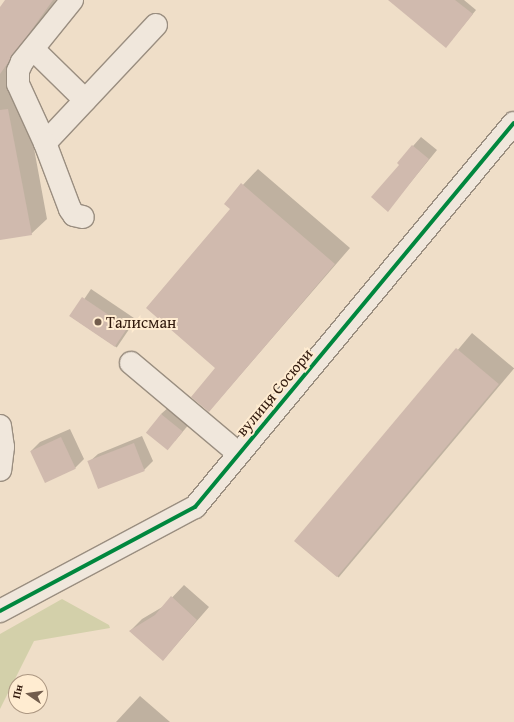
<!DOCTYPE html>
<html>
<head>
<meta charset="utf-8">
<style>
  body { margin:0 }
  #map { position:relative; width:514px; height:722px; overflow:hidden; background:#efdec8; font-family:"Gentium Book Plus",serif }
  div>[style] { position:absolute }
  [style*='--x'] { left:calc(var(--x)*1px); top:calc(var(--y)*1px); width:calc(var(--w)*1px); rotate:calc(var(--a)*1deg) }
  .green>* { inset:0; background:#d3d0aa }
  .shadow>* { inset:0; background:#0003; transform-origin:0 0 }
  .building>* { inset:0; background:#d0baae; transform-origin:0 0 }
  .roads { filter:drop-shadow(1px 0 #9a8e80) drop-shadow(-1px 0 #9a8e80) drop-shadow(0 1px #9a8e80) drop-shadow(0 -1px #9a8e80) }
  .minor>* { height:22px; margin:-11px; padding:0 11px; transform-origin:11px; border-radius:11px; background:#f0e7dc }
  .cycleway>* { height:4px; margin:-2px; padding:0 2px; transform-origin:2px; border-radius:2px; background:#00873e }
  .dots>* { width:11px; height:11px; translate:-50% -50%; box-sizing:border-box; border:2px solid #ffecd1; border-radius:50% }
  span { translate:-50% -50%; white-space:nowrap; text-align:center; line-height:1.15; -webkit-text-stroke:4px #ffecd1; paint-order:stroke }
  .poi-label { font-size:16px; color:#2f170b }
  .left { translate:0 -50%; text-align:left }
  .street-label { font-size:16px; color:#2f170b }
  .north { position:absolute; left:8px; top:674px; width:40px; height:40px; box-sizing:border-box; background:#ffecd1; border:1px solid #ac9782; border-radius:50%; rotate:283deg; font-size:11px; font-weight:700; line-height:16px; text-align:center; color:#2f170b }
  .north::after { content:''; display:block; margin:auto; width:14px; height:18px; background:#725d4d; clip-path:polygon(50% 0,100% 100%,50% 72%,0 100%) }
</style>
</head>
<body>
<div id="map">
  <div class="green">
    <div style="clip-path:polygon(62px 599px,109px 625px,110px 628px,34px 641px,0 709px,0 634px)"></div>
  </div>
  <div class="shadow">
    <div style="clip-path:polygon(7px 0,56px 0,17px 56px,47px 219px,31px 234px,0 239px,0 8px)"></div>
    <div style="clip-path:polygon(389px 0,464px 0,476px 10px,450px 42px)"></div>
    <div style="clip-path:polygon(421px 137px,437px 150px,388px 210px,400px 165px,398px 163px)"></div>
    <div style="clip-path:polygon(258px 169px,350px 248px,209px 411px,217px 368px,231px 209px,225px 204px)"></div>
    <div style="left:91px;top:289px;width:54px;height:34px;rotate:34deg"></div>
    <div style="left:472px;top:333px;width:55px;height:273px;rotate:40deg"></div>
    <div style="clip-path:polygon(170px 406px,190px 423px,175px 441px,161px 414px)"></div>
    <div style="clip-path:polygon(70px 429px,84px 459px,75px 468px,31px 451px,40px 442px)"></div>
    <div style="clip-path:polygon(142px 436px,153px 461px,144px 470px,89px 462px,98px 454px)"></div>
    <div style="clip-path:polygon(184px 585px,209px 607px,163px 660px,130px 631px,142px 619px,164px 606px)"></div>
    <div style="clip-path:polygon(140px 696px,170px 722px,116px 722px)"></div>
  </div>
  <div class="building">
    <div style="clip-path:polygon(5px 0,53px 0,0 74px,0 7px)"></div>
    <div style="clip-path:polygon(388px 0,455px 0,473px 14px,446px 48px)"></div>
    <div style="clip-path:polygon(8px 109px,32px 235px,0 240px,0 110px)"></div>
    <div style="clip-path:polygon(412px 145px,429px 159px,388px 212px,371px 197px,399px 165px,397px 163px)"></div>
    <div style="clip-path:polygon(241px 183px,335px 264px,209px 412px,191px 397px,215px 368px,146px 308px,230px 209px,224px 204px)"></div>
    <div style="left:82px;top:297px;width:55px;height:23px;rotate:34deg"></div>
    <div style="left:456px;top:348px;width:56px;height:252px;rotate:40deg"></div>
    <div style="left:161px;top:414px;width:28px;height:24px;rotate:39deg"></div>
    <div style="left:61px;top:437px;width:35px;height:34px;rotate:65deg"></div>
    <div style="left:134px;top:443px;width:30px;height:50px;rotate:69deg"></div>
    <div style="clip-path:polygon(171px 596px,197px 620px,163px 661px,129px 631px,155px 615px)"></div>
  </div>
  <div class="roads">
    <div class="minor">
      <div style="--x:72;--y:0;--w:80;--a:128.9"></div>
      <div style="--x:22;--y:62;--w:10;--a:114"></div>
      <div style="--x:18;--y:71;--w:13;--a:90"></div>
      <div style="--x:18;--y:84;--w:65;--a:65.4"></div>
      <div style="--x:45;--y:143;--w:162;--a:-46.8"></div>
      <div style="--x:33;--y:49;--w:73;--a:44.4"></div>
      <div style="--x:45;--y:143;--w:71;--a:69.3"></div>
      <div style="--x:70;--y:209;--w:7;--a:56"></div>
      <div style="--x:74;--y:215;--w:9;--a:13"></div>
      <div style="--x:131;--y:363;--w:141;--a:40.1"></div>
      <div style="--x:0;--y:426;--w:21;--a:82"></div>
      <div style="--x:3;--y:447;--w:23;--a:97"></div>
      <div style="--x:0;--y:611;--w:221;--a:-28.1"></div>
      <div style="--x:195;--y:507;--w:499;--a:-50.3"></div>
    </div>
  </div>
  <div class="cycleway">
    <div style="--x:0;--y:611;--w:221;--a:-28.1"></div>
    <div style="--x:195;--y:507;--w:499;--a:-50.3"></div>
  </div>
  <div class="dots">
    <div style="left:98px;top:322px;background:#725d4d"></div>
  </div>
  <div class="poi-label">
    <span class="left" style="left:106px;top:322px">Талисман</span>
  </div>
  <div class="street-label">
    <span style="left:274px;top:392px;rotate:-50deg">вулиця Сосюри</span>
  </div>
  <div class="north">Пн</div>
</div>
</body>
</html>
